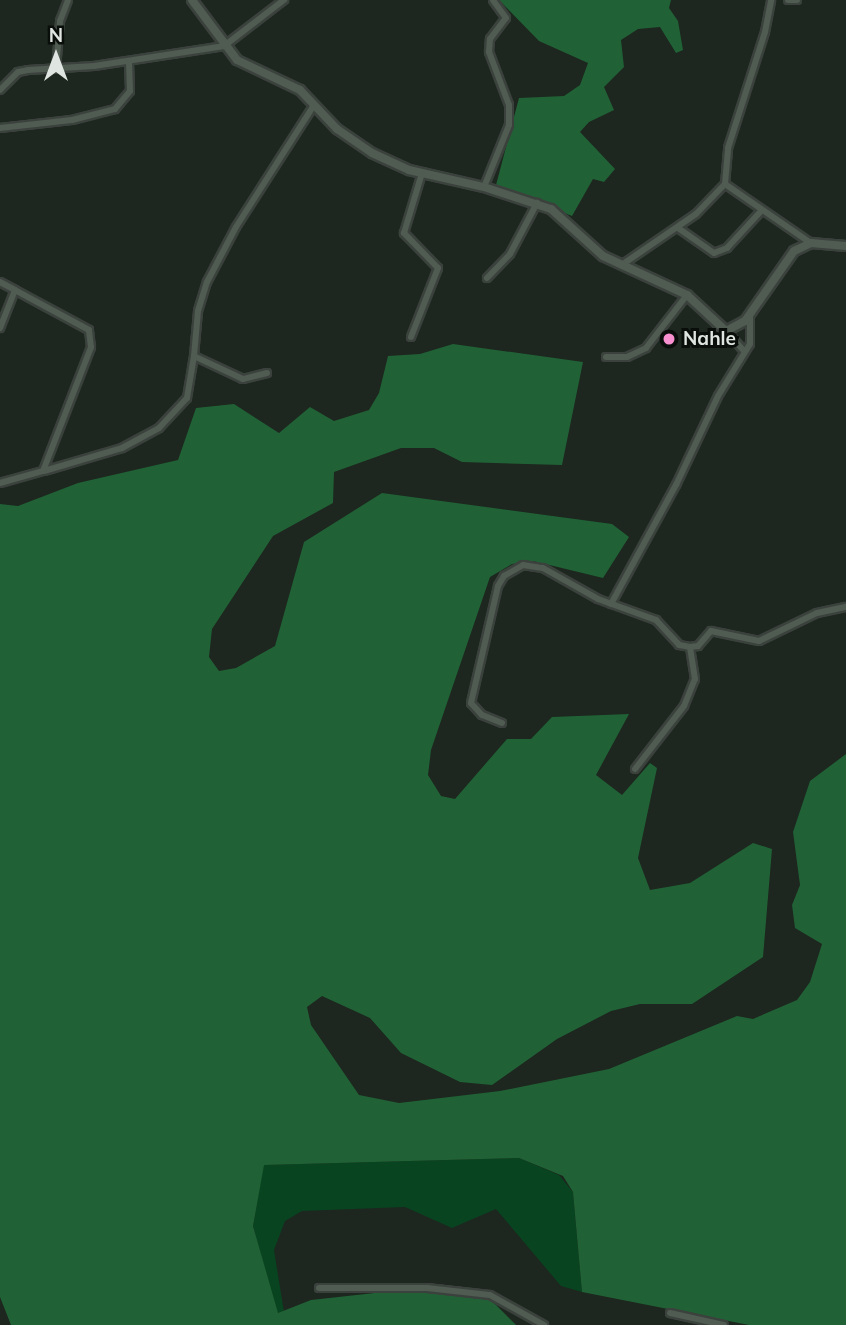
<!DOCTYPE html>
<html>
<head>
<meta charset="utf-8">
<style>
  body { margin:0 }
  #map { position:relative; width:846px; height:1325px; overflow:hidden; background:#1d261f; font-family:Mulish,sans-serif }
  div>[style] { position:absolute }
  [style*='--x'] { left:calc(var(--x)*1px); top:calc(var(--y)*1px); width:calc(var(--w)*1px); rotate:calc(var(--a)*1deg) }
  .green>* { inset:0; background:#094420 }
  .forest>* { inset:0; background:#206235 }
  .roads { filter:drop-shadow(2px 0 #3b423d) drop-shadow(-2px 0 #3b423d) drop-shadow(0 2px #3b423d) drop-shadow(0 -2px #3b423d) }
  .minor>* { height:6px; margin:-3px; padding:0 3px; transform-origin:3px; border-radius:3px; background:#505b52 }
  .tertiary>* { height:8px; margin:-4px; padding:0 4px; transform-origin:4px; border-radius:4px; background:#505b52 }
  .dots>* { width:19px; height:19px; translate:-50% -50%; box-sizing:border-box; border:4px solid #0a0e0b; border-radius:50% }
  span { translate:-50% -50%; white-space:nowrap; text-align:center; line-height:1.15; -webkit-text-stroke:6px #0a0e0b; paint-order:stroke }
  .poi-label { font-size:19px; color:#dfe5e0; font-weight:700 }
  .left { translate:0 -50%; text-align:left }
  .north { position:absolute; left:21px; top:21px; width:70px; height:70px; -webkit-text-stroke:5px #0a0e0b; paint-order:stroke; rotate:0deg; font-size:19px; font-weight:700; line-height:28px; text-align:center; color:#dfe5e0 }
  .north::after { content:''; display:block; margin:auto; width:24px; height:32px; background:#dfe5e0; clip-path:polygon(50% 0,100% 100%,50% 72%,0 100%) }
</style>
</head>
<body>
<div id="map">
  <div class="green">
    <div style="clip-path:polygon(519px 1158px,559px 1175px,573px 1192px,582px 1292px,561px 1286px,496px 1209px,452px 1228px,405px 1207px,302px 1211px,285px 1221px,274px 1250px,284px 1312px,277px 1313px,253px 1226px,263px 1165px)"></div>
  </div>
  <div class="forest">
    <div style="clip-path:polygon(499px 0,671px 0,669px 8px,678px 21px,683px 50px,676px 53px,660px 27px,638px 29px,621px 40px,624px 67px,604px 87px,614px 110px,589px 122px,580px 132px,615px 169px,604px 182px,593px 179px,572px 216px,496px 185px,519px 98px,564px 96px,580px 85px,588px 63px,539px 41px)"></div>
    <div style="clip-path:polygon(453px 344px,583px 362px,562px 465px,462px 462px,434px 448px,401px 448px,334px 472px,333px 503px,273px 536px,212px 629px,209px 657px,219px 671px,236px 668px,275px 646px,304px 542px,382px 493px,612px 524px,629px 537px,603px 578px,533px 561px,512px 564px,490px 577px,431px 750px,428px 775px,441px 796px,455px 799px,507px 739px,531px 739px,552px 717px,629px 714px,596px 775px,622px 795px,650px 763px,657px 768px,638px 858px,650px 890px,690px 883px,753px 843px,772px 849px,763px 957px,692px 1004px,640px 1004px,611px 1011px,557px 1039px,492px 1085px,460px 1082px,401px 1053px,370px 1018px,322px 996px,307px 1007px,311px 1025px,359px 1095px,399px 1103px,500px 1091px,609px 1069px,737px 1016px,753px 1019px,797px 1000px,810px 982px,822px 944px,795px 928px,792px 905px,800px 885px,793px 832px,810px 781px,846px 754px,846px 1325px,749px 1325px,582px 1292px,573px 1192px,563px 1176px,519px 1158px,264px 1165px,253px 1226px,278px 1313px,311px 1300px,402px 1290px,491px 1300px,516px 1325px,11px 1325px,0 1297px,0 504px,18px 506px,78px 483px,178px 460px,196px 408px,234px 404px,279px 433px,310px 407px,334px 421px,369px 410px,379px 393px,388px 356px,420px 354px)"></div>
  </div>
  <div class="roads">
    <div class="minor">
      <div style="--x:788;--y:0;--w:9;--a:0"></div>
      <div style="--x:56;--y:69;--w:48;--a:-85.2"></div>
      <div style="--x:60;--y:21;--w:22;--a:-69"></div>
      <div style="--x:0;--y:90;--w:25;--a:-45"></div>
      <div style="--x:18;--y:72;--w:10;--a:-11"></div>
      <div style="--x:28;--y:70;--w:66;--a:-3.5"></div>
      <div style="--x:94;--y:66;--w:132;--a:-8.7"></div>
      <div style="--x:224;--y:46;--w:76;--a:-37.5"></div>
      <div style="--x:0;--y:128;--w:72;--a:-6.3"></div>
      <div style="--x:72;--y:120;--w:44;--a:-14.3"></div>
      <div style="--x:115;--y:109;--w:23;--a:-50"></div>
      <div style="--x:130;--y:91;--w:30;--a:-92"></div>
      <div style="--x:725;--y:184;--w:104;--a:34.5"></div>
      <div style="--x:484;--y:187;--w:67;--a:-68"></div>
      <div style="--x:509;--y:125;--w:20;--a:-90"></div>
      <div style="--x:509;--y:105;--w:57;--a:-110.7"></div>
      <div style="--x:489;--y:52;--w:13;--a:-86"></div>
      <div style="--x:490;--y:39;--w:26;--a:-53"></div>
      <div style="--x:506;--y:18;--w:22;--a:-126"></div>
      <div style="--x:678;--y:228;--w:44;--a:34.8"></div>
      <div style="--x:714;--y:253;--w:14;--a:-21"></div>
      <div style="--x:727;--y:248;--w:50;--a:-47.4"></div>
      <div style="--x:623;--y:264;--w:88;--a:-34.4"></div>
      <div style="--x:696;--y:214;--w:42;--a:-46"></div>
      <div style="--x:725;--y:184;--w:36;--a:-85"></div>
      <div style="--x:728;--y:148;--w:122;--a:-72.3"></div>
      <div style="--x:765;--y:32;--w:33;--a:-79"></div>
      <div style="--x:487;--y:278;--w:33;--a:-46"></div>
      <div style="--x:510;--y:254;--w:58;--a:-62.1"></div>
      <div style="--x:0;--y:282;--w:17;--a:28"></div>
      <div style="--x:15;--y:290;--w:41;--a:111.5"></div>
      <div style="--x:726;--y:331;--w:28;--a:48"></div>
      <div style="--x:411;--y:337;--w:74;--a:-68.6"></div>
      <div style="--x:438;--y:268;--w:49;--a:-134.2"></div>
      <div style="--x:404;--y:233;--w:63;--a:-73.3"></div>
      <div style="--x:606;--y:357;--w:21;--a:0"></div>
      <div style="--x:627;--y:357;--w:21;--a:-25"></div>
      <div style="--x:646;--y:348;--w:67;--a:-52.3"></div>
      <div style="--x:267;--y:373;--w:25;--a:166"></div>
      <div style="--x:243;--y:379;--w:54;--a:-154.9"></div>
      <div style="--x:194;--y:356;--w:45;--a:-84.9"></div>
      <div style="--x:198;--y:311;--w:30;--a:-73"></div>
      <div style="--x:207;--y:282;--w:62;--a:-62.2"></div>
      <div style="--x:236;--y:227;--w:145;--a:-57.4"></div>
      <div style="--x:44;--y:471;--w:81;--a:-16.4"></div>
      <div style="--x:122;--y:448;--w:42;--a:-28.4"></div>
      <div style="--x:159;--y:428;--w:41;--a:-47"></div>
      <div style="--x:187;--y:398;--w:43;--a:-80.5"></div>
      <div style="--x:0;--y:483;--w:45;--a:-15.6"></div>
      <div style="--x:43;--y:471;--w:133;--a:-68.8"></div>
      <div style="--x:91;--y:347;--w:17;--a:-97"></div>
      <div style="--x:89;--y:330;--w:84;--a:-151.6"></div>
      <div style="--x:611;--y:604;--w:136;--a:-61.4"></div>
      <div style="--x:676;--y:485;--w:98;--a:-64.7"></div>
      <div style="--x:718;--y:396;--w:61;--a:-58.4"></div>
      <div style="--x:750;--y:344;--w:29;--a:-90"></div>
      <div style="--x:502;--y:723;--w:22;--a:-158"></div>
      <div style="--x:482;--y:715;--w:16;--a:-133"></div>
      <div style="--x:471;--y:703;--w:120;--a:-77"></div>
      <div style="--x:498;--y:586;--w:12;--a:-59"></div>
      <div style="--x:504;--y:576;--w:22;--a:-30"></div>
      <div style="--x:523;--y:565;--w:20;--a:9"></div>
      <div style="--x:543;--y:568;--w:63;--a:29.4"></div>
      <div style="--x:598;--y:599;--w:62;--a:19.9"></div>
      <div style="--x:656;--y:620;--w:34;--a:47"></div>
      <div style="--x:679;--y:645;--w:11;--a:10"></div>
      <div style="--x:690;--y:647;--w:8;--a:-7"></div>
      <div style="--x:698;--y:646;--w:20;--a:-49"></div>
      <div style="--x:711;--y:631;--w:49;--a:11.8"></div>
      <div style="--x:759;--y:641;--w:64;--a:-25.8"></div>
      <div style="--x:817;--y:613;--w:30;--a:-12"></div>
      <div style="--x:635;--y:769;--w:80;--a:-52.1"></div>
      <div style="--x:684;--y:706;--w:29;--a:-68"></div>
      <div style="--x:695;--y:679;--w:32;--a:-99"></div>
      <div style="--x:319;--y:1288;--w:108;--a:0"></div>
      <div style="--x:427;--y:1288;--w:63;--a:6.3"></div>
      <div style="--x:490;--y:1295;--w:62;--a:29.1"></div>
      <div style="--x:670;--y:1313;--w:55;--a:12.5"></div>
    </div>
    <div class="tertiary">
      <div style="--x:192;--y:0;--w:75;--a:53.1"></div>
      <div style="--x:237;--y:60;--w:70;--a:25.5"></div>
      <div style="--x:300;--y:90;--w:54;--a:46.5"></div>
      <div style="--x:337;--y:129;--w:42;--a:34.4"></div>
      <div style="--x:372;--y:153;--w:41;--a:24.7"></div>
      <div style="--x:409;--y:170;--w:77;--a:12.8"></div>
      <div style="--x:484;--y:187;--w:71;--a:18.2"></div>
      <div style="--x:551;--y:209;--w:70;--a:42.1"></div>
      <div style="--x:603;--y:256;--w:93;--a:24.9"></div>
      <div style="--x:687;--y:295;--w:53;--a:42.7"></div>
      <div style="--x:726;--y:331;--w:21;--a:-28"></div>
      <div style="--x:745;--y:321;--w:85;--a:-55"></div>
      <div style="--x:794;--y:251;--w:19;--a:-25"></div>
      <div style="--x:811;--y:243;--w:35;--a:5"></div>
    </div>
  </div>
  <div class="dots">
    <div style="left:669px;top:339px;background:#f790ce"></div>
  </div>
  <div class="poi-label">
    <span class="left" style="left:683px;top:339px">Nahle</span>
  </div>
  <div class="north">N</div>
</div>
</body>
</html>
